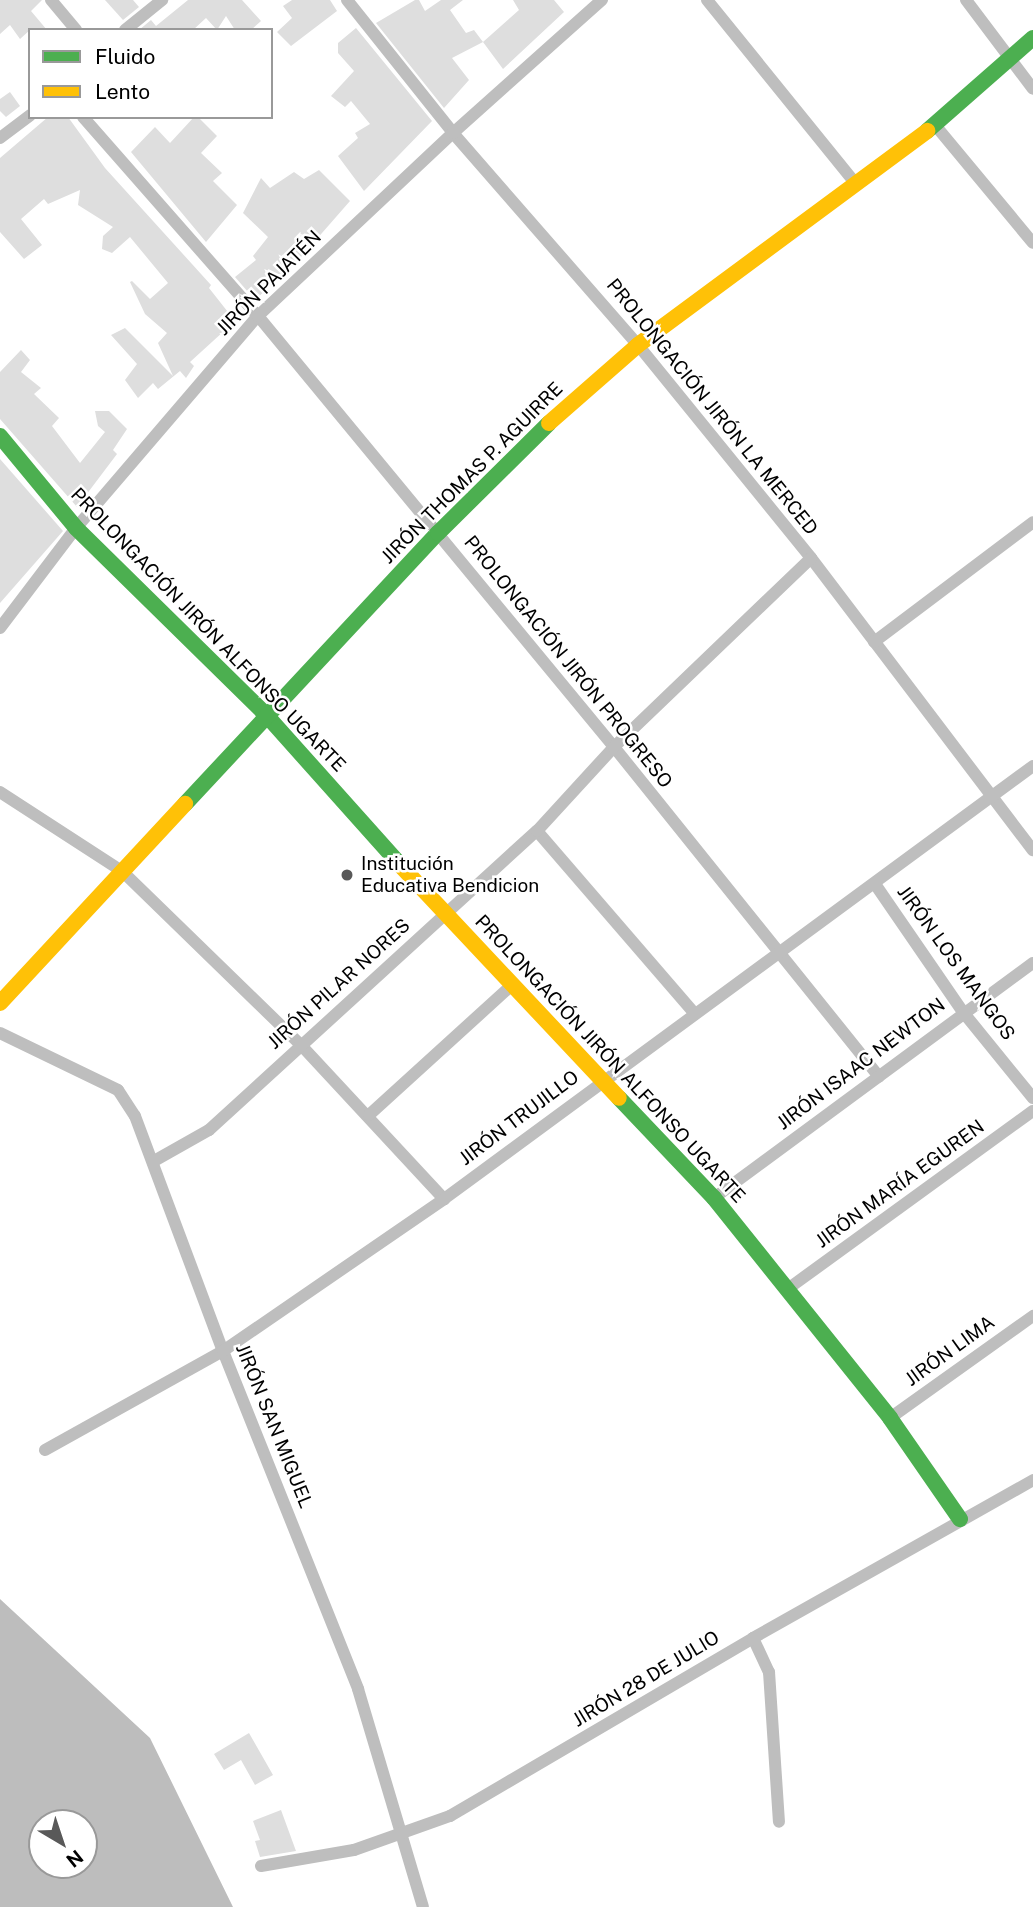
<!DOCTYPE html>
<html>
<head>
<meta charset="utf-8">
<style>
  body { margin:0 }
  #map { position:relative; width:1033px; height:1907px; overflow:hidden; background:#fff; font-family:"Public Sans",sans-serif }
  div>[style] { position:absolute }
  [style*='--x'] { left:calc(var(--x)*1px); top:calc(var(--y)*1px); width:calc(var(--w)*1px); rotate:calc(var(--a)*1deg) }
  .water>* { inset:0; background:#bdbdbd }
  .building>* { inset:0; background:#dedede }
  .street>* { height:12px; margin:-6px; padding:0 6px; transform-origin:6px; border-radius:6px; background:#bebebe }
  .fast>* { height:16px; margin:-8px; padding:0 8px; transform-origin:8px; border-radius:8px; background:#4caf50 }
  .slow>* { height:16px; margin:-8px; padding:0 8px; transform-origin:8px; border-radius:8px; background:#ffc107 }
  .dots>* { width:19px; height:19px; translate:-50% -50%; box-sizing:border-box; border:4px solid #fff; border-radius:50% }
  span { translate:-50% -50%; white-space:nowrap; text-align:center; line-height:1.15; -webkit-text-stroke:5px #fff; paint-order:stroke }
  .street-label { font-size:19px; color:#000 }
  .poi-label { font-size:19px; color:#000 }
  .left { translate:0 -50%; text-align:left }
  .legend { position:absolute; left:28px; top:28px; width:245px; height:91px; box-sizing:border-box; background:#fff; border:2px solid #999; margin:0; padding:9px 12px; list-style:none; font-size:21px; color:#000 }
  .legend li { display:flex; align-items:center; gap:14px; height:35px }
  .legend b { width:35px; border:2px solid #999 }
  .north { position:absolute; left:28px; top:1809px; width:70px; height:70px; box-sizing:border-box; background:#fff; border:2px solid #999; border-radius:50%; rotate:141deg; font-size:19px; font-weight:700; line-height:28px; text-align:center; color:#000 }
  .north::after { content:''; display:block; margin:auto; width:24px; height:32px; background:#595959; clip-path:polygon(50% 0,100% 100%,50% 72%,0 100%) }
</style>
</head>
<body>
<div id="map">
  <div class="water">
    <div style="clip-path:polygon(evenodd,0 1599px,150px 1738px,233px 1907px,0 1907px,0 1599px,42px 1823px,84px 1823px,84px 1865px,42px 1865px,42px 1823px)"></div>
  </div>
  <div class="building">
    <div style="clip-path:polygon(0 0,42px 0,31px 11px,47px 30px,30px 30px,20px 39px,10px 25px,0 34px)"></div>
    <div style="clip-path:polygon(105px 0,133px 0,139px 7px,123px 20px)"></div>
    <div style="clip-path:polygon(188px 0,242px 0,261px 21px,251px 30px,235px 30px,226px 16px,217px 30px,206px 18px,193px 30px,139px 30px,151px 20px,156px 26px)"></div>
    <div style="clip-path:polygon(292px 0,330px 0,337px 11px,291px 46px,277px 32px,292px 18px,283px 6px)"></div>
    <div style="clip-path:polygon(415px 0,419px 0,425px 11px,441px 0,463px 0,450px 10px,466px 33px,474px 30px,483px 42px,452px 58px,469px 80px,444px 108px,376px 23px)"></div>
    <div style="clip-path:polygon(513px 0,554px 0,564px 12px,503px 69px,483px 42px,519px 10px)"></div>
    <div style="clip-path:polygon(356px 28px,432px 121px,364px 191px,338px 156px,358px 138px,355px 133px,370px 124px,351px 101px,345px 107px,331px 96px,354px 71px,338px 53px,338px 43px)"></div>
    <div style="clip-path:polygon(10px 92px,20px 106px,6px 117px,0 111px,0 99px)"></div>
    <div style="clip-path:polygon(48px 117px,68px 117px,105px 168px,211px 285px,209px 288px,235px 321px,190px 362px,194px 366px,186px 378px,180px 371px,158px 389px,153px 383px,138px 398px,125px 380px,137px 364px,111px 335px,125px 328px,173px 376px,158px 343px,167px 333px,145px 314px,130px 282px,132px 281px,150px 299px,168px 283px,130px 237px,112px 253px,102px 249px,103px 236px,113px 227px,78px 205px,80px 190px,48px 204px,44px 199px,21px 219px,42px 245px,24px 259px,0 232px,0 158px)"></div>
    <div style="clip-path:polygon(194px 117px,198px 117px,217px 136px,201px 153px,222px 173px,213px 181px,237px 205px,206px 242px,131px 152px,155px 127px,170px 143px)"></div>
    <div style="clip-path:polygon(319px 170px,350px 201px,301px 257px,255px 300px,235px 277px,256px 260px,253px 256px,268px 237px,243px 213px,261px 178px,270px 188px,294px 172px,304px 179px)"></div>
    <div style="clip-path:polygon(21px 350px,30px 360px,21px 372px,41px 388px,34px 394px,59px 418px,52px 426px,80px 463px,105px 432px,98px 426px,95px 411px,109px 411px,127px 429px,113px 450px,117px 454px,77px 507px,0 419px,0 372px)"></div>
    <div style="clip-path:polygon(0 459px,63px 531px,0 603px)"></div>
    <div style="clip-path:polygon(249px 1733px,273px 1775px,255px 1785px,241px 1760px,224px 1770px,214px 1754px)"></div>
    <div style="clip-path:polygon(281px 1810px,296px 1851px,260px 1857px,255px 1841px,260px 1840px,253px 1821px)"></div>
  </div>
  <div class="street">
    <div style="--x:51;--y:0;--w:39;--a:50"></div>
    <div style="--x:347;--y:0;--w:170;--a:51.4"></div>
    <div style="--x:453;--y:133;--w:281;--a:48.9"></div>
    <div style="--x:638;--y:345;--w:274;--a:50.9"></div>
    <div style="--x:811;--y:558;--w:367;--a:52.8"></div>
    <div style="--x:707;--y:0;--w:238;--a:51"></div>
    <div style="--x:966;--y:0;--w:111;--a:53"></div>
    <div style="--x:125;--y:30;--w:48;--a:-39"></div>
    <div style="--x:83;--y:117;--w:265;--a:48.7"></div>
    <div style="--x:258;--y:316;--w:559;--a:50.44"></div>
    <div style="--x:614;--y:747;--w:423;--a:51.2"></div>
    <div style="--x:935;--y:125;--w:153;--a:50.3"></div>
    <div style="--x:0;--y:138;--w:38;--a:-37"></div>
    <div style="--x:0;--y:628;--w:126;--a:-52.8"></div>
    <div style="--x:76;--y:528;--w:279;--a:-49.4"></div>
    <div style="--x:258;--y:316;--w:267;--a:-43.2"></div>
    <div style="--x:453;--y:133;--w:200;--a:-41.8"></div>
    <div style="--x:874;--y:642;--w:199;--a:-37"></div>
    <div style="--x:0;--y:792;--w:147;--a:33"></div>
    <div style="--x:123;--y:872;--w:247;--a:44.2"></div>
    <div style="--x:300;--y:1044;--w:212;--a:47.1"></div>
    <div style="--x:537;--y:831;--w:240;--a:49.2"></div>
    <div style="--x:875;--y:884;--w:155;--a:55.5"></div>
    <div style="--x:963;--y:1012;--w:111;--a:50.9"></div>
    <div style="--x:0;--y:1033;--w:131;--a:25.8"></div>
    <div style="--x:118;--y:1090;--w:31;--a:57"></div>
    <div style="--x:135;--y:1116;--w:251;--a:69.5"></div>
    <div style="--x:223;--y:1351;--w:364;--a:68.2"></div>
    <div style="--x:358;--y:1689;--w:227;--a:73.4"></div>
    <div style="--x:369;--y:1115;--w:193;--a:-42.3"></div>
    <div style="--x:154;--y:1161;--w:63;--a:-29.4"></div>
    <div style="--x:209;--y:1130;--w:444;--a:-42.4"></div>
    <div style="--x:537;--y:831;--w:114;--a:-47.5"></div>
    <div style="--x:614;--y:747;--w:273;--a:-43.8"></div>
    <div style="--x:714;--y:1198;--w:396;--a:-36.4"></div>
    <div style="--x:789;--y:1288;--w:301;--a:-36"></div>
    <div style="--x:890;--y:1418;--w:176;--a:-35.5"></div>
    <div style="--x:45;--y:1450;--w:204;--a:-29.1"></div>
    <div style="--x:223;--y:1351;--w:268;--a:-34.5"></div>
    <div style="--x:444;--y:1199;--w:731;--a:-36.32"></div>
    <div style="--x:753;--y:1638;--w:38;--a:65"></div>
    <div style="--x:769;--y:1672;--w:150;--a:86.2"></div>
    <div style="--x:261;--y:1866;--w:94;--a:-9.8"></div>
    <div style="--x:354;--y:1850;--w:102;--a:-19.5"></div>
    <div style="--x:450;--y:1816;--w:351;--a:-30.4"></div>
    <div style="--x:753;--y:1638;--w:322;--a:-29.4"></div>
  </div>
  <div class="fast">
    <div style="--x:927;--y:131;--w:141;--a:-41.3"></div>
    <div style="--x:0;--y:436;--w:119;--a:50.4"></div>
    <div style="--x:76;--y:528;--w:269;--a:44.5"></div>
    <div style="--x:268;--y:717;--w:200;--a:48.2"></div>
    <div style="--x:185;--y:804;--w:371;--a:-47"></div>
    <div style="--x:438;--y:533;--w:156;--a:-44.7"></div>
    <div style="--x:619;--y:1098;--w:138;--a:46.5"></div>
    <div style="--x:714;--y:1198;--w:282;--a:51.3"></div>
    <div style="--x:890;--y:1418;--w:123;--a:55.3"></div>
  </div>
  <div class="slow">
    <div style="--x:549;--y:423;--w:118;--a:-41.2"></div>
    <div style="--x:638;--y:345;--w:360;--a:-36.5"></div>
    <div style="--x:401;--y:866;--w:318;--a:46.8"></div>
    <div style="--x:0;--y:1003;--w:272;--a:-47.1"></div>
  </div>
  <div class="dots">
    <div style="left:347px;top:875px;background:#595959"></div>
  </div>
  <div class="street-label">
    <span style="left:269px;top:283px;rotate:-45deg">JIRÓN PAJATÉN</span>
    <span style="left:712px;top:407px;rotate:51deg">PROLONGACIÓN JIRÓN LA MERCED</span>
    <span style="left:472px;top:473px;rotate:-45deg">JIRÓN THOMAS P. AGUIRRE</span>
    <span style="left:208px;top:630px;rotate:46deg">PROLONGACIÓN JIRÓN ALFONSO UGARTE</span>
    <span style="left:568px;top:662px;rotate:51deg">PROLONGACIÓN JIRÓN PROGRESO</span>
    <span style="left:956px;top:963px;rotate:54deg">JIRÓN LOS MANGOS</span>
    <span style="left:339px;top:984px;rotate:-42deg">JIRÓN PILAR NORES</span>
    <span style="left:610px;top:1059px;rotate:47deg">PROLONGACIÓN JIRÓN ALFONSO UGARTE</span>
    <span style="left:861px;top:1064px;rotate:-37deg">JIRÓN ISAAC NEWTON</span>
    <span style="left:519px;top:1118px;rotate:-37deg">JIRÓN TRUJILLO</span>
    <span style="left:900px;top:1184px;rotate:-36deg">JIRÓN MARÍA EGUREN</span>
    <span style="left:950px;top:1351px;rotate:-36deg">JIRÓN LIMA</span>
    <span style="left:274px;top:1426px;rotate:68deg">JIRÓN SAN MIGUEL</span>
    <span style="left:646px;top:1679px;rotate:-31deg">JIRÓN 28 DE JULIO</span>
  </div>
  <div class="poi-label">
    <span class="left" style="left:361px;top:875px">Institución<br>Educativa Bendicion</span>
  </div>
  <ul class="legend">
  <li><b style="height:9px;background:#4caf50"></b>Fluido</li>
  <li><b style="height:9px;background:#ffc107"></b>Lento</li>
  </ul>
  <div class="north">N</div>
</div>
</body>
</html>
